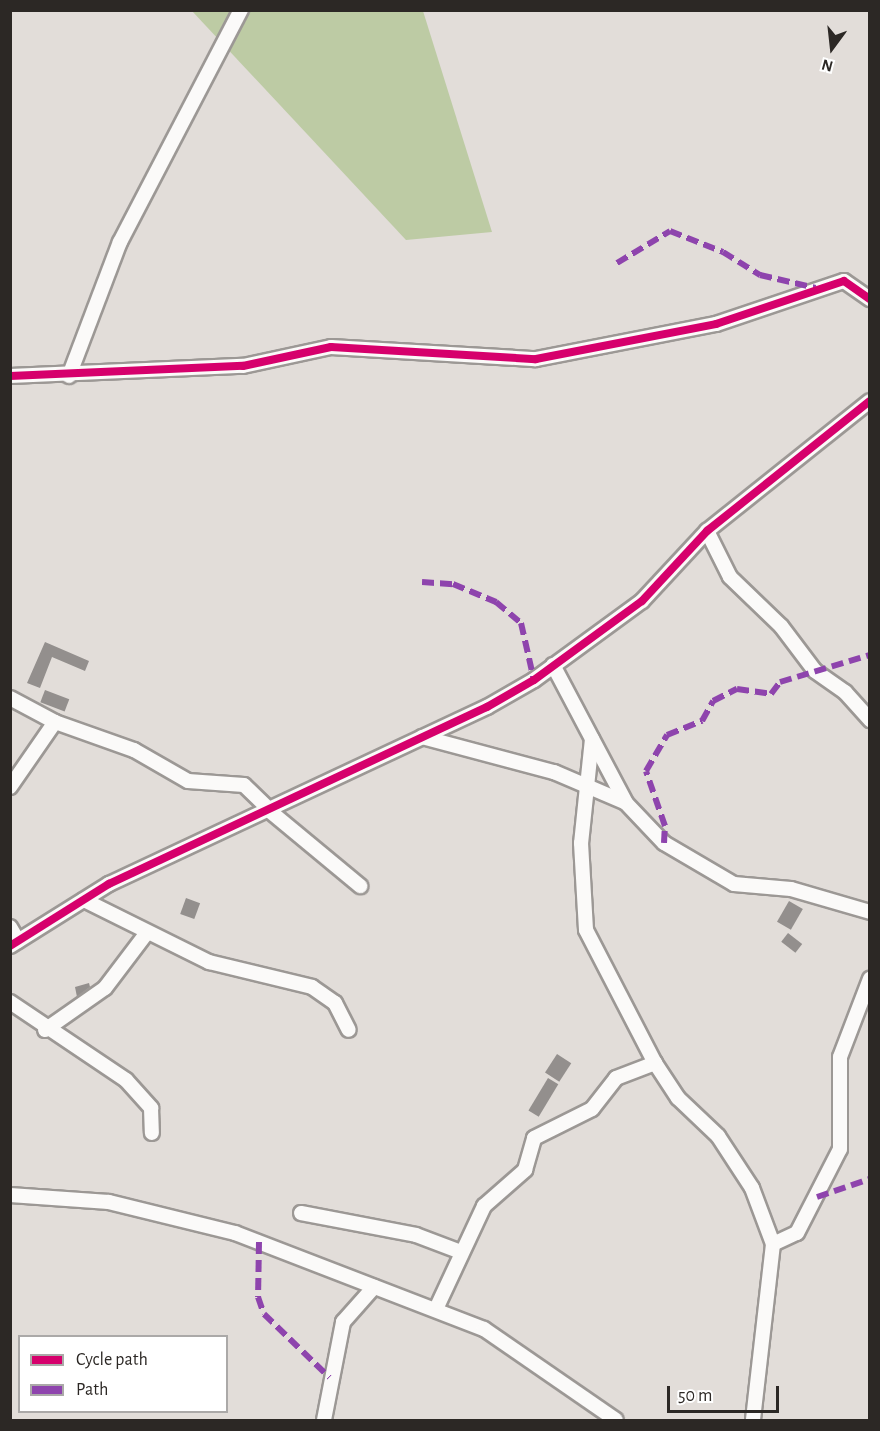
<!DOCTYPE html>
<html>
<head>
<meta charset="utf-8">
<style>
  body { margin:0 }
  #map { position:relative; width:880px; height:1431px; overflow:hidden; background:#e2ddd9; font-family:"Alegreya Sans",sans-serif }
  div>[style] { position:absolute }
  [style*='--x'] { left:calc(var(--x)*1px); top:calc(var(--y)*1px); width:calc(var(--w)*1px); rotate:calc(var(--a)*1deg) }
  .green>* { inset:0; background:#bdcba4 }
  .building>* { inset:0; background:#938f8d; transform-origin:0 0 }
  .roads { filter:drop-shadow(2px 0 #9c9895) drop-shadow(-2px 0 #9c9895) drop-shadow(0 2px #9c9895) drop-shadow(0 -2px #9c9895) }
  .street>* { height:14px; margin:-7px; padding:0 7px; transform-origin:7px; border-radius:7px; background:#fbfaf9 }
  .quiet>* { height:6px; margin-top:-3px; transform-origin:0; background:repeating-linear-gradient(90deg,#8e44ad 0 12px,transparent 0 18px) }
  .cycleway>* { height:8px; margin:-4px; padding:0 4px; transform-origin:4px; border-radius:4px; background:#d6006c }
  span { translate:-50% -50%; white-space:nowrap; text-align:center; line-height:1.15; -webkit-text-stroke:6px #fff; paint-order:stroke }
  .frame { position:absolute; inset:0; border:12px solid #2c2825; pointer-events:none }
  .legend { position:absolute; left:18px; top:1335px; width:210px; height:78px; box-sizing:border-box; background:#fff; border:2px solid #aba9a8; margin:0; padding:8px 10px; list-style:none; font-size:18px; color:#2c2825 }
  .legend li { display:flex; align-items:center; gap:12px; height:30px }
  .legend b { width:30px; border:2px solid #aba9a8 }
  .north { position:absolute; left:802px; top:18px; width:60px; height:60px; -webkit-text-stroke:4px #fff; paint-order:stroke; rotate:195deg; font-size:16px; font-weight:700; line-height:24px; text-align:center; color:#2c2825 }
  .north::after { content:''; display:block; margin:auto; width:21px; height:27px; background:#2c2825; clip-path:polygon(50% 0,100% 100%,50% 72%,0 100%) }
  .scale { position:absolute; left:667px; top:1386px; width:112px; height:27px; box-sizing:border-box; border:3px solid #2c2825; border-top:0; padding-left:8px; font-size:18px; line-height:21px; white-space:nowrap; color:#2c2825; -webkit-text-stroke:4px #fff; paint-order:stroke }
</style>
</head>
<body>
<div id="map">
  <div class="green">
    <div style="clip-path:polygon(192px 11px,423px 11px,492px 232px,406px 240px)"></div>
  </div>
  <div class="building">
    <div style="clip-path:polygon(45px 642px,89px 661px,85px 671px,52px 657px,40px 688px,27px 683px)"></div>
    <div style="left:45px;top:690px;width:26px;height:13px;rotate:21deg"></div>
    <div style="left:186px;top:898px;width:15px;height:17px;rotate:20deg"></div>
    <div style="left:789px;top:901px;width:16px;height:24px;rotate:30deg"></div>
    <div style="left:788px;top:933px;width:18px;height:11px;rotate:38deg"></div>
    <div style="clip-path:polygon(89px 983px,90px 987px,77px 997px,75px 987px)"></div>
    <div style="left:557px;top:1054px;width:17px;height:22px;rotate:33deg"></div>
    <div style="left:548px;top:1078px;width:12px;height:38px;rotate:31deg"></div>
  </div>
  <div class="roads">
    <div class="street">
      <div style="--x:10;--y:376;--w:233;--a:-2.5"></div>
      <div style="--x:243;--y:366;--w:90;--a:-12.2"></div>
      <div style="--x:331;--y:347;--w:205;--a:3.4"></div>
      <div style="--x:536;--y:359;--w:183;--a:-11"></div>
      <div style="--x:716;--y:324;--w:135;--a:-18.6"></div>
      <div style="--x:844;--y:281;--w:32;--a:35"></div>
      <div style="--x:69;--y:376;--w:143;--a:-69.2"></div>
      <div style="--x:120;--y:242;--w:262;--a:-62.5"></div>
      <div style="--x:707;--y:531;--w:51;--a:63.4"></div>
      <div style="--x:730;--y:577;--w:71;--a:43.9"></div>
      <div style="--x:781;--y:626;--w:56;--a:52.9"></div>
      <div style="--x:815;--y:671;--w:37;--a:35"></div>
      <div style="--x:845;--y:692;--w:38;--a:48"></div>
      <div style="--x:553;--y:665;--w:156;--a:62.1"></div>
      <div style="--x:626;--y:803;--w:55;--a:46.5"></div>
      <div style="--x:664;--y:843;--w:81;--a:30.4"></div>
      <div style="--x:734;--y:884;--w:57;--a:5"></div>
      <div style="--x:791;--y:889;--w:82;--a:16.2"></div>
      <div style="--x:10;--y:698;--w:51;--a:28.1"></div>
      <div style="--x:55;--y:722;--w:84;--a:19.5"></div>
      <div style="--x:134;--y:750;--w:62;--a:29.9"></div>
      <div style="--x:188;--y:781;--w:56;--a:4.1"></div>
      <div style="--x:244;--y:785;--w:32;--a:44"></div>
      <div style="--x:422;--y:737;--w:137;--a:14.9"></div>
      <div style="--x:554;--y:772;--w:76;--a:23.2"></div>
      <div style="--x:592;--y:739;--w:105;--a:96"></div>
      <div style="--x:581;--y:843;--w:87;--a:86.7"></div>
      <div style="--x:586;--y:930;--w:150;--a:62.6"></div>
      <div style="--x:655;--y:1063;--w:42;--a:56.7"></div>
      <div style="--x:678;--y:1098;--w:55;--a:43.5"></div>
      <div style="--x:718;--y:1136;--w:62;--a:56.8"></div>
      <div style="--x:752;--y:1188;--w:60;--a:69.4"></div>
      <div style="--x:773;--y:1244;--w:177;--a:96.5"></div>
      <div style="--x:10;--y:787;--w:79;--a:-55.3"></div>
      <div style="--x:265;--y:807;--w:124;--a:39.7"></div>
      <div style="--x:84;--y:900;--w:140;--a:26.4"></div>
      <div style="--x:209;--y:962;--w:106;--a:13.6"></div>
      <div style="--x:312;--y:987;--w:28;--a:35"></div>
      <div style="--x:335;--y:1003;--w:30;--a:63"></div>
      <div style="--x:10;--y:927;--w:16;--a:60"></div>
      <div style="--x:10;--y:946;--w:117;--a:-32.1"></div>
      <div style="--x:109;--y:884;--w:417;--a:-25.1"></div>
      <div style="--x:487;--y:707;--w:54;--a:-29.9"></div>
      <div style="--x:534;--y:680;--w:134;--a:-36.2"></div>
      <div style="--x:642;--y:601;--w:96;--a:-47.1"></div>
      <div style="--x:707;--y:531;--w:208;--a:-38.6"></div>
      <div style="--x:10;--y:1002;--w:140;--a:33.9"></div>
      <div style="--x:126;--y:1080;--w:38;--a:48"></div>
      <div style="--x:151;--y:1108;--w:25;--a:88"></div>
      <div style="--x:45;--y:1030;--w:73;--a:-35"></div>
      <div style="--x:105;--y:988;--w:68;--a:-52.8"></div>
      <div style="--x:10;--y:1195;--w:99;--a:4"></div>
      <div style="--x:109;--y:1202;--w:130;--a:13.8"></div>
      <div style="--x:235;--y:1233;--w:267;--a:21.1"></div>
      <div style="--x:484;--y:1329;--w:160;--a:34.6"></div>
      <div style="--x:301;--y:1213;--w:117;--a:10.8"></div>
      <div style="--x:416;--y:1235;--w:48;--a:20.7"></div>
      <div style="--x:773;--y:1244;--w:26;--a:-25"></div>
      <div style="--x:797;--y:1233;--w:94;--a:-62.9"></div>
      <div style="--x:840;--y:1149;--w:92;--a:-90"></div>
      <div style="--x:840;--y:1057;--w:84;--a:-69"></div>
      <div style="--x:436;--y:1309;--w:114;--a:-65"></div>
      <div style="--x:484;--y:1206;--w:55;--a:-41.3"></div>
      <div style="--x:525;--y:1170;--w:33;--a:-74"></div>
      <div style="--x:534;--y:1138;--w:65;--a:-26.6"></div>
      <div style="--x:592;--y:1109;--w:39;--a:-52"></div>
      <div style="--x:616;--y:1078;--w:42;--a:-21"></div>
      <div style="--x:324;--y:1420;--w:100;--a:-79"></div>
      <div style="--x:343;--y:1322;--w:47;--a:-48.5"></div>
    </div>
  </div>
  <div class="quiet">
    <div style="--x:617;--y:263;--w:62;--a:-31.1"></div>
    <div style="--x:670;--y:231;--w:57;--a:21.6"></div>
    <div style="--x:723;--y:252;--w:44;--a:31.9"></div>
    <div style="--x:760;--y:275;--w:57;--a:13.1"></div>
    <div style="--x:422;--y:582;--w:31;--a:4"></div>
    <div style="--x:453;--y:584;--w:47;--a:22.7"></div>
    <div style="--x:496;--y:602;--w:33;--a:40"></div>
    <div style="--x:521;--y:623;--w:58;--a:77.2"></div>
    <div style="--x:664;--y:843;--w:17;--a:-87"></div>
    <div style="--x:665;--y:826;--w:58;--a:-109.1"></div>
    <div style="--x:646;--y:771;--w:42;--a:-59.7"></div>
    <div style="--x:667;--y:735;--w:38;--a:-22"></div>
    <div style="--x:702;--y:721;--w:23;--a:-61"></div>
    <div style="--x:713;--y:701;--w:27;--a:-27"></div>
    <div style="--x:737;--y:689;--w:34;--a:8"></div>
    <div style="--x:771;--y:694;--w:15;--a:-53"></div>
    <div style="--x:780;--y:682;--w:94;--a:-16.7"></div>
    <div style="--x:817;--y:1197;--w:56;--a:-18.8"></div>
    <div style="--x:259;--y:1242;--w:55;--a:91"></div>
    <div style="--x:258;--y:1297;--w:18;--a:71"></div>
    <div style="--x:264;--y:1314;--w:91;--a:44.1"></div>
  </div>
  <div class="cycleway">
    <div style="--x:10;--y:376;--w:233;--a:-2.5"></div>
    <div style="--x:243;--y:366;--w:90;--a:-12.2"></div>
    <div style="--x:331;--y:347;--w:205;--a:3.4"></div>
    <div style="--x:536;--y:359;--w:183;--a:-11"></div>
    <div style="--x:716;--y:324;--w:135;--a:-18.6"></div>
    <div style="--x:844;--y:281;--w:32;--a:35"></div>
    <div style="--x:10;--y:946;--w:117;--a:-32.1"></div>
    <div style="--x:109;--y:884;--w:417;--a:-25.1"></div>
    <div style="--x:487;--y:707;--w:54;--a:-29.9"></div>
    <div style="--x:534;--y:680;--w:134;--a:-36.2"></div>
    <div style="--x:642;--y:601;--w:96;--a:-47.1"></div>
    <div style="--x:707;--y:531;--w:208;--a:-38.6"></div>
  </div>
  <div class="frame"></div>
  <ul class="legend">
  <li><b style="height:8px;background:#d6006c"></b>Cycle path</li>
  <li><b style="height:8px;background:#8e44ad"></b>Path</li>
  </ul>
  <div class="north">N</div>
  <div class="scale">50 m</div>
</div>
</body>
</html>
